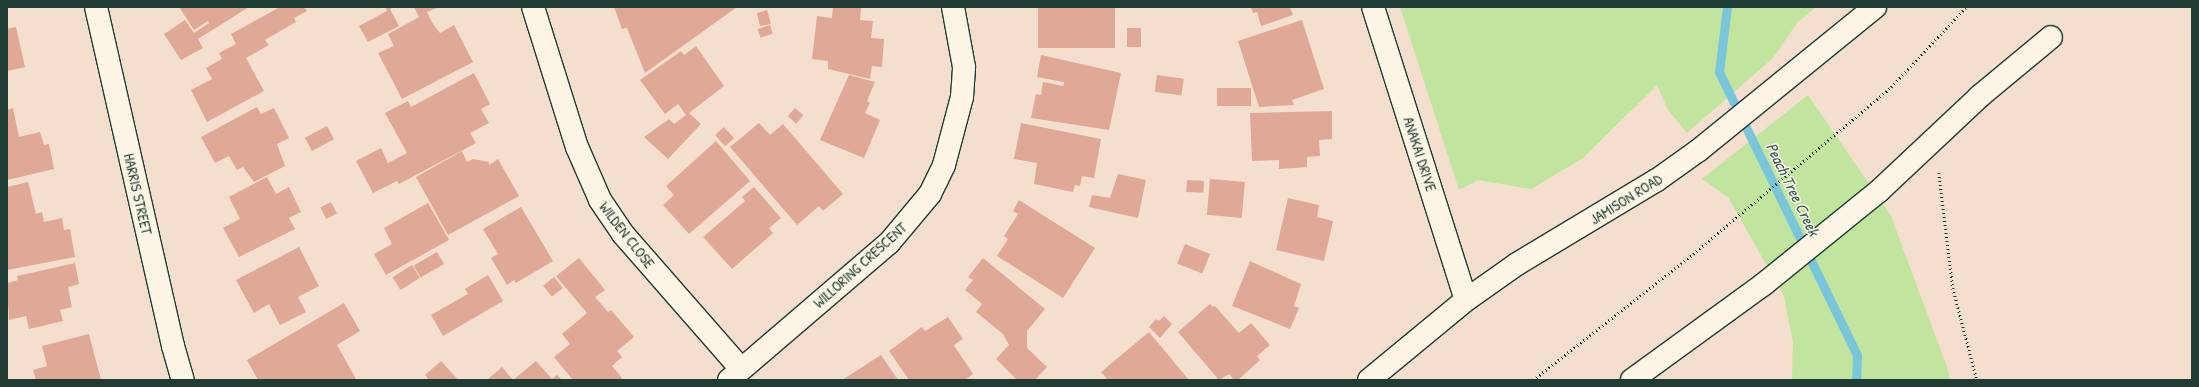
<!DOCTYPE html>
<html>
<head>
<meta charset="utf-8">
<style>
  body { margin:0 }
  #map { position:relative; width:2199px; height:387px; overflow:hidden; background:#f4dece; font-family:"Patrick Hand",sans-serif }
  div>[style] { position:absolute }
  [style*='--x'] { left:calc(var(--x)*1px); top:calc(var(--y)*1px); width:calc(var(--w)*1px); rotate:calc(var(--a)*1deg) }
  .green>* { inset:0; background:#c1e49e }
  .stream>* { height:9px; margin:-4.5px; padding:0 4.5px; transform-origin:4.5px; border-radius:4.5px; background:#79c5d9 }
  .building>* { inset:0; background:#e0a997; transform-origin:0 0 }
  .path>* { height:2.5px; margin-top:-1.25px; transform-origin:0; background:repeating-linear-gradient(90deg,#1f3d34 0 1px,transparent 0 4px) }
  .roads { filter:drop-shadow(1px 0 #1f3d34) drop-shadow(-1px 0 #1f3d34) drop-shadow(0 1px #1f3d34) drop-shadow(0 -1px #1f3d34) }
  .minor>* { height:22px; margin:-11px; padding:0 11px; transform-origin:11px; border-radius:11px; background:#fcf5e5 }
  span { translate:-50% -50%; white-space:nowrap; text-align:center; line-height:1.15; -webkit-text-stroke:3px #fcf5e5; paint-order:stroke }
  .street-label { font-size:15px; color:#1f3d34 }
  .water-label { font-size:16px; color:#365f5d; font-style:italic }
  .frame { position:absolute; inset:0; border:8px solid #1f3d34; pointer-events:none }
</style>
</head>
<body>
<div id="map">
  <div class="green">
    <div style="clip-path:polygon(1400px 7px,1816px 7px,1797px 23px,1773px 58px,1687px 133px,1668px 110px,1657px 85px,1583px 158px,1531px 189px,1478px 180px,1459px 190px)"></div>
    <div style="clip-path:polygon(1808px 95px,1891px 216px,1947px 367px,1950px 380px,1792px 380px,1793px 343px,1784px 296px,1728px 197px,1702px 179px)"></div>
  </div>
  <div class="stream">
    <div style="--x:1727;--y:7;--w:65;--a:97"></div>
    <div style="--x:1719;--y:72;--w:315;--a:64"></div>
    <div style="--x:1857;--y:355;--w:25;--a:92"></div>
  </div>
  <div class="building">
    <div style="clip-path:polygon(179px 7px,249px 7px,198px 39px,203px 48px,181px 60px,164px 34px,185px 20px,194px 33px,209px 23px,208px 21px,194px 30px)"></div>
    <div style="clip-path:polygon(280px 7px,304px 7px,307px 11px,294px 18px,296px 22px,265px 40px,269px 45px,246px 58px,264px 91px,207px 122px,191px 90px,212px 79px,206px 68px,222px 59px,219px 53px,236px 44px,231px 34px)"></div>
    <div style="clip-path:polygon(385px 7px,394px 7px,390px 9px,399px 26px,368px 42px,359px 26px,387px 11px)"></div>
    <div style="clip-path:polygon(414px 7px,439px 7px,427px 12px,433px 24px,440px 33px,454px 25px,473px 62px,402px 99px,378px 53px,394px 46px,388px 34px,423px 15px,419px 17px)"></div>
    <div style="clip-path:polygon(614px 7px,737px 7px,645px 73px,627px 28px,622px 29px)"></div>
    <div style="clip-path:polygon(833px 7px,861px 8px,860px 20px,873px 21px,871px 38px,884px 39px,882px 67px,872px 66px,870px 79px,828px 69px,828px 61px,812px 59px,817px 16px,832px 18px)"></div>
    <div style="left:1038px;top:7px;width:77px;height:41px"></div>
    <div style="clip-path:polygon(1251px 7px,1290px 7px,1293px 15px,1261px 26px,1257px 12px,1253px 13px)"></div>
    <div style="clip-path:polygon(767px 10px,771px 24px,760px 26px,757px 13px)"></div>
    <div style="clip-path:polygon(1302px 20px,1324px 89px,1292px 100px,1294px 105px,1259px 107px,1238px 41px)"></div>
    <div style="left:770px;top:25px;width:9px;height:13px;rotate:72deg"></div>
    <div style="clip-path:polygon(16px 27px,25px 67px,7px 71px,7px 29px)"></div>
    <div style="left:1127px;top:28px;width:14px;height:19px"></div>
    <div style="clip-path:polygon(696px 46px,724px 86px,689px 113px,701px 124px,668px 159px,644px 137px,669px 119px,674px 124px,686px 115px,678px 104px,665px 114px,640px 80px,681px 51px,684px 55px)"></div>
    <div style="clip-path:polygon(1041px 55px,1121px 73px,1109px 130px,1031px 118px,1036px 94px,1041px 95px,1043px 82px,1063px 86px,1064px 82px,1037px 77px)"></div>
    <div style="clip-path:polygon(474px 73px,490px 104px,481px 109px,489px 123px,470px 133px,476px 143px,399px 184px,397px 181px,373px 193px,356px 161px,381px 148px,388px 163px,407px 153px,385px 113px,408px 101px,411px 107px)"></div>
    <div style="clip-path:polygon(849px 75px,875px 82px,867px 101px,870px 103px,865px 113px,880px 120px,864px 158px,820px 140px)"></div>
    <div style="left:1157px;top:75px;width:27px;height:17px;rotate:8deg"></div>
    <div style="left:1251px;top:88px;width:18px;height:34px;rotate:90deg"></div>
    <div style="clip-path:polygon(257px 107px,261px 114px,274px 108px,289px 138px,277px 144px,285px 166px,254px 182px,243px 167px,237px 170px,229px 156px,215px 163px,201px 137px)"></div>
    <div style="clip-path:polygon(13px 108px,19px 137px,40px 132px,44px 145px,49px 144px,54px 169px,7px 180px,7px 110px)"></div>
    <div style="left:795px;top:108px;width:11px;height:11px;rotate:41deg"></div>
    <div style="clip-path:polygon(1332px 111px,1332px 139px,1319px 140px,1320px 156px,1307px 157px,1307px 167px,1279px 169px,1279px 160px,1252px 161px,1250px 113px)"></div>
    <div style="clip-path:polygon(759px 123px,770px 135px,783px 124px,843px 194px,823px 211px,819px 206px,797px 225px,730px 147px)"></div>
    <div style="clip-path:polygon(1021px 123px,1101px 139px,1094px 178px,1082px 176px,1080px 186px,1075px 185px,1073px 192px,1034px 184px,1037px 163px,1014px 159px)"></div>
    <div style="left:327px;top:126px;width:15px;height:25px;rotate:62deg"></div>
    <div style="left:724px;top:127px;width:15px;height:12px;rotate:48deg"></div>
    <div style="clip-path:polygon(716px 141px,750px 181px,689px 234px,663px 205px,674px 195px,666px 186px)"></div>
    <div style="clip-path:polygon(462px 151px,467px 162px,473px 159px,489px 162px,489px 165px,498px 159px,519px 196px,448px 235px,416px 177px)"></div>
    <div style="clip-path:polygon(1118px 174px,1146px 180px,1138px 218px,1089px 207px,1092px 195px,1110px 198px)"></div>
    <div style="clip-path:polygon(267px 177px,276px 194px,289px 187px,301px 212px,289px 218px,295px 229px,239px 257px,223px 228px,240px 219px,229px 197px)"></div>
    <div style="left:1210px;top:179px;width:35px;height:36px;rotate:5deg"></div>
    <div style="left:1187px;top:180px;width:17px;height:12px;rotate:3deg"></div>
    <div style="clip-path:polygon(28px 182px,36px 214px,42px 212px,44px 222px,62px 218px,64px 230px,70px 229px,75px 257px,7px 270px,7px 187px)"></div>
    <div style="clip-path:polygon(754px 187px,781px 218px,769px 228px,773px 233px,732px 269px,703px 237px,745px 201px,742px 197px)"></div>
    <div style="clip-path:polygon(1288px 198px,1319px 205px,1317px 217px,1333px 221px,1324px 261px,1276px 250px)"></div>
    <div style="clip-path:polygon(1019px 200px,1095px 248px,1063px 298px,997px 256px,1008px 239px,1004px 236px,1018px 214px,1013px 211px)"></div>
    <div style="left:331px;top:202px;width:13px;height:12px;rotate:63deg"></div>
    <div style="clip-path:polygon(428px 203px,449px 240px,386px 275px,374px 254px,392px 244px,384px 228px)"></div>
    <div style="clip-path:polygon(521px 207px,553px 261px,516px 283px,514px 280px,507px 285px,491px 258px,498px 254px,483px 229px)"></div>
    <div style="left:1185px;top:244px;width:27px;height:21px;rotate:22deg"></div>
    <div style="clip-path:polygon(299px 247px,319px 286px,298px 297px,306px 312px,280px 325px,269px 304px,254px 313px,236px 280px)"></div>
    <div style="left:437px;top:252px;width:14px;height:27px;rotate:60deg"></div>
    <div style="clip-path:polygon(579px 258px,605px 290px,595px 297px,608px 312px,611px 310px,634px 337px,617px 351px,622px 357px,612px 366px,622px 378px,620px 380px,573px 380px,554px 357px,570px 344px,562px 334px,587px 313px,556px 276px)"></div>
    <div style="clip-path:polygon(983px 258px,1045px 309px,1027px 331px,1027px 348px,1047px 367px,1035px 380px,1017px 380px,996px 359px,1009px 345px,1003px 334px,976px 312px,982px 304px,965px 290px,973px 280px,968px 277px)"></div>
    <div style="clip-path:polygon(1250px 261px,1301px 284px,1294px 306px,1299px 308px,1290px 329px,1232px 306px)"></div>
    <div style="clip-path:polygon(75px 263px,79px 284px,68px 287px,72px 307px,60px 310px,63px 321px,29px 329px,26px 316px,9px 320px,7px 283px,18px 280px,17px 276px)"></div>
    <div style="left:412px;top:265px;width:15px;height:23px;rotate:58deg"></div>
    <div style="clip-path:polygon(488px 275px,503px 301px,443px 336px,431px 315px,468px 294px,465px 289px)"></div>
    <div style="left:554px;top:277px;width:14px;height:14px;rotate:51deg"></div>
    <div style="clip-path:polygon(344px 303px,360px 331px,337px 345px,356px 379px,258px 380px,247px 360px)"></div>
    <div style="clip-path:polygon(1210px 304px,1213px 307px,1215px 306px,1239px 333px,1251px 323px,1270px 345px,1257px 356px,1260px 360px,1238px 380px,1234px 380px,1229px 374px,1219px 380px,1178px 332px)"></div>
    <div style="clip-path:polygon(1164px 316px,1172px 324px,1160px 338px,1149px 327px,1156px 319px,1159px 321px)"></div>
    <div style="clip-path:polygon(948px 317px,963px 339px,954px 345px,955px 347px,973px 374px,965px 380px,909px 380px,889px 351px,922px 327px,925px 331px)"></div>
    <div style="clip-path:polygon(1149px 332px,1189px 380px,1108px 380px,1101px 372px)"></div>
    <div style="clip-path:polygon(89px 334px,101px 380px,36px 380px,33px 370px,47px 366px,42px 346px)"></div>
    <div style="clip-path:polygon(881px 355px,898px 380px,842px 380px)"></div>
    <div style="clip-path:polygon(441px 361px,453px 374px,458px 380px,429px 380px,425px 375px)"></div>
    <div style="clip-path:polygon(536px 361px,552px 379px,557px 375px,562px 380px,487px 380px,502px 367px,513px 380px)"></div>
  </div>
  <div class="path">
    <div style="--x:1939;--y:173;--w:116;--a:83.1"></div>
    <div style="--x:1953;--y:288;--w:95;--a:75.4"></div>
    <div style="--x:1533;--y:380;--w:204;--a:-38.2"></div>
    <div style="--x:1693;--y:254;--w:259;--a:-40.1"></div>
    <div style="--x:1891;--y:87;--w:110;--a:-46.8"></div>
  </div>
  <div class="roads">
    <div class="minor">
      <div style="--x:96;--y:7;--w:348;--a:77.2"></div>
      <div style="--x:173;--y:346;--w:35;--a:74"></div>
      <div style="--x:533;--y:7;--w:147;--a:72.6"></div>
      <div style="--x:577;--y:147;--w:58;--a:66.5"></div>
      <div style="--x:600;--y:200;--w:41;--a:55.9"></div>
      <div style="--x:623;--y:234;--w:179;--a:48.8"></div>
      <div style="--x:1373;--y:7;--w:307;--a:72.4"></div>
      <div style="--x:729;--y:380;--w:211;--a:-40.6"></div>
      <div style="--x:889;--y:243;--w:64;--a:-50.1"></div>
      <div style="--x:930;--y:194;--w:32;--a:-64"></div>
      <div style="--x:944;--y:165;--w:70;--a:-75.2"></div>
      <div style="--x:962;--y:97;--w:30;--a:-86"></div>
      <div style="--x:964;--y:67;--w:61;--a:-100.4"></div>
      <div style="--x:1369;--y:380;--w:126;--a:-39.5"></div>
      <div style="--x:1466;--y:300;--w:62;--a:-35.2"></div>
      <div style="--x:1517;--y:264;--w:163;--a:-31"></div>
      <div style="--x:1657;--y:180;--w:52;--a:-35.5"></div>
      <div style="--x:1699;--y:150;--w:227;--a:-39.1"></div>
      <div style="--x:1632;--y:380;--w:163;--a:-36"></div>
      <div style="--x:1764;--y:284;--w:148;--a:-39"></div>
      <div style="--x:1879;--y:191;--w:139;--a:-43.2"></div>
      <div style="--x:1980;--y:96;--w:92;--a:-39.7"></div>
    </div>
  </div>
  <div class="street-label">
    <span style="left:1420px;top:154px;rotate:72deg">ANAKAI DRIVE</span>
    <span style="left:138px;top:194px;rotate:77deg">HARRIS STREET</span>
    <span style="left:1626px;top:199px;rotate:-32deg">JAMISON ROAD</span>
    <span style="left:627px;top:235px;rotate:52deg">WILDEN CLOSE</span>
    <span style="left:860px;top:265px;rotate:-42deg">WILLORING CRESCENT</span>
  </div>
  <div class="water-label">
    <span style="left:1793px;top:189px;rotate:64deg">Peach Tree Creek</span>
  </div>
  <div class="frame"></div>
</div>
</body>
</html>
